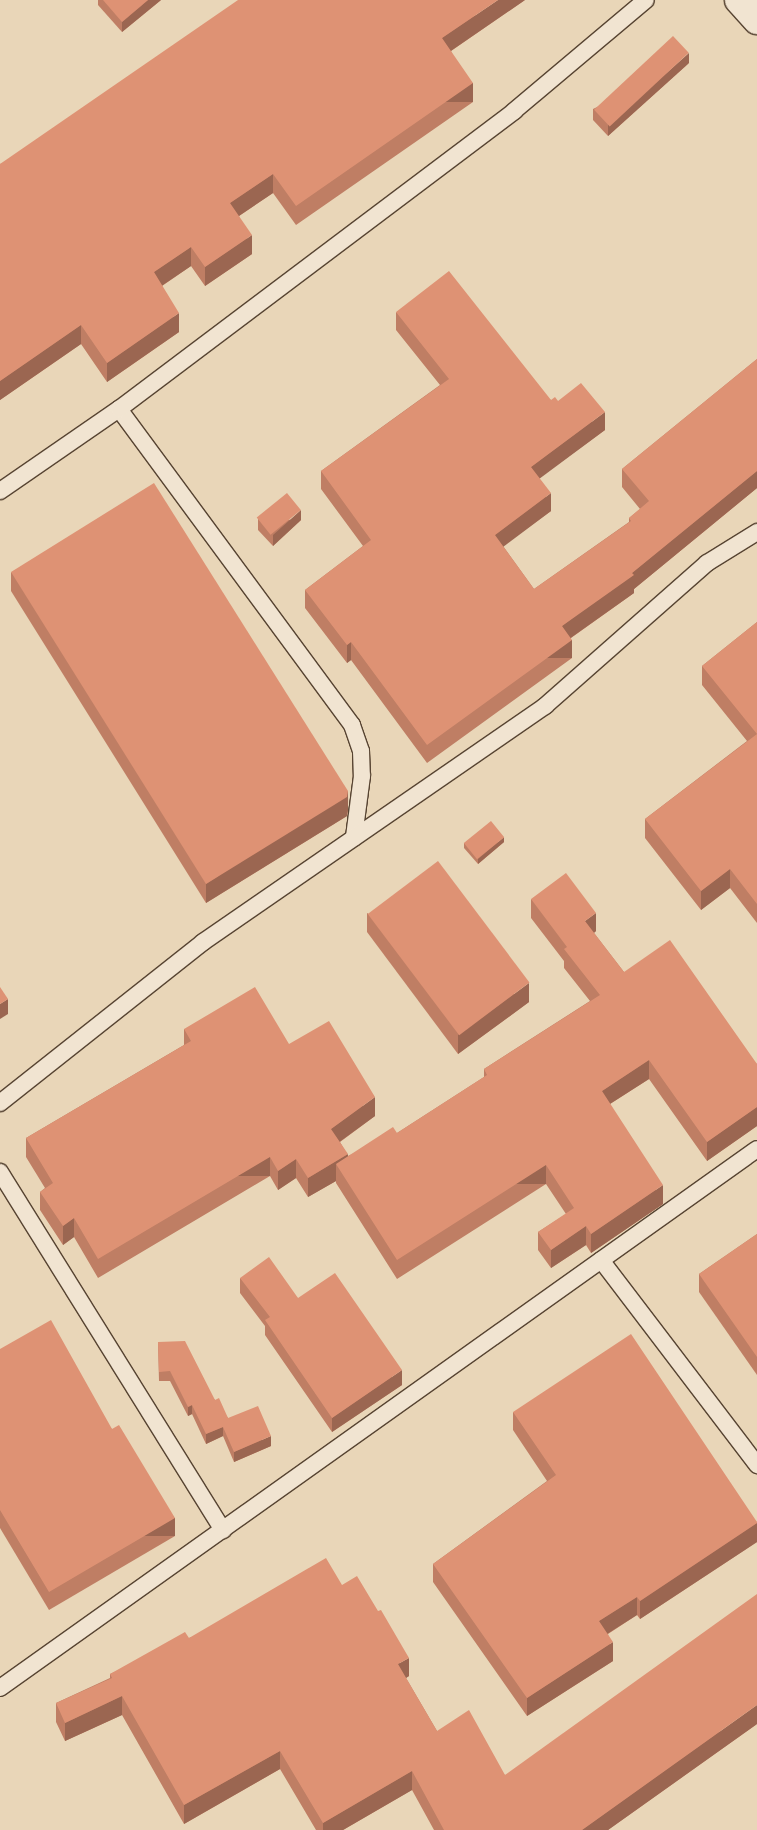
<!DOCTYPE html>
<html>
<head>
<meta charset="utf-8">
<style>
  body { margin:0 }
  #map { position:relative; width:757px; height:1830px; overflow:hidden; background:#e9d6b8; font-family:Alegreya,serif }
  div>[style] { position:absolute }
  [style*='--x'] { left:calc(var(--x)*1px); top:calc(var(--y)*1px); width:calc(var(--w)*1px); rotate:calc(var(--a)*1deg) }
  .roads { filter:drop-shadow(1px 0 #574432) drop-shadow(-1px 0 #574432) drop-shadow(0 1px #574432) drop-shadow(0 -1px #574432) }
  .service>* { height:16px; margin:-8px; padding:0 8px; transform-origin:8px; border-radius:8px; background:#f1e4d1 }
  .minor>* { height:28px; margin:-14px; padding:0 14px; transform-origin:14px; border-radius:14px; background:#f1e4d1 }
  .wall>* { inset:0; background:#bf7e64 }
  .shaded-wall>* { inset:0; background:#9b6651; transform-origin:0 0 }
  .building>* { inset:0; background:#de9274; transform-origin:0 0 }
  span { translate:-50% -50%; white-space:nowrap; text-align:center; line-height:1.15; -webkit-text-stroke:4px #f1e4d1; paint-order:stroke }
</style>
</head>
<body>
<div id="map">
  <div class="roads">
    <div class="service">
      <div style="--x:119;--y:409;--w:393;--a:53.6"></div>
      <div style="--x:352;--y:725;--w:28;--a:71"></div>
      <div style="--x:361;--y:751;--w:25;--a:88"></div>
      <div style="--x:362;--y:776;--w:62;--a:97.5"></div>
      <div style="--x:0;--y:491;--w:145;--a:-34.6"></div>
      <div style="--x:119;--y:409;--w:495;--a:-37"></div>
      <div style="--x:514;--y:111;--w:172;--a:-40.1"></div>
      <div style="--x:0;--y:1103;--w:259;--a:-38.4"></div>
      <div style="--x:203;--y:942;--w:416;--a:-34.6"></div>
      <div style="--x:545;--y:706;--w:216;--a:-41.4"></div>
      <div style="--x:707;--y:563;--w:59;--a:-31.8"></div>
      <div style="--x:0;--y:1172;--w:422;--a:58.1"></div>
      <div style="--x:601;--y:1260;--w:258;--a:52.7"></div>
      <div style="--x:0;--y:1688;--w:929;--a:-35.45"></div>
    </div>
    <div class="minor">
      <div style="--x:739;--y:0;--w:27;--a:48"></div>
    </div>
  </div>
  <div class="wall">
    <div style="clip-path:polygon(98px 0,161px 0,122px 32px,98px 5px)"></div>
    <div style="clip-path:polygon(525px 0,451px 51px,473px 102px,296px 225px,273px 193px,239px 216px,252px 254px,205px 286px,191px 266px,162px 286px,179px 332px,107px 382px,81px 344px,0 400px,0 164px)"></div>
    <div style="clip-path:polygon(689px 63px,608px 136px,593px 120px,593px 109px)"></div>
    <div style="clip-path:polygon(396px 312px,551px 400px,558px 401px,605px 430px,539px 478px,551px 511px,503px 546px,534px 589px,629px 522px,629px 518px,640px 509px,622px 487px,622px 469px,757px 359px,757px 488px,634px 589px,634px 593px,571px 638px,572px 658px,427px 763px,351px 660px,347px 663px,305px 608px,305px 590px,363px 546px,321px 489px,321px 471px,440px 385px,396px 330px)"></div>
    <div style="clip-path:polygon(258px 519px,301px 520px,273px 546px,258px 530px)"></div>
    <div style="clip-path:polygon(11px 572px,348px 810px,347px 816px,206px 903px,11px 591px)"></div>
    <div style="clip-path:polygon(757px 622px,757px 923px,730px 888px,701px 910px,645px 838px,645px 819px,747px 741px,702px 685px,702px 666px)"></div>
    <div style="clip-path:polygon(504px 842px,478px 864px,464px 848px,464px 843px)"></div>
    <div style="clip-path:polygon(531px 899px,596px 931px,594px 933px,624px 972px,757px 1064px,757px 1126px,707px 1161px,649px 1079px,610px 1104px,663px 1204px,591px 1253px,586px 1245px,551px 1268px,538px 1250px,538px 1232px,566px 1214px,546px 1184px,397px 1279px,336px 1183px,336px 1181px,308px 1197px,296px 1178px,278px 1190px,270px 1176px,98px 1278px,74px 1237px,63px 1245px,40px 1210px,40px 1192px,45px 1188px,26px 1157px,26px 1138px,184px 1045px,184px 1029px,289px 1044px,375px 1116px,340px 1142px,348px 1156px,397px 1133px,484px 1077px,484px 1069px,590px 1001px,564px 968px,564px 961px,531px 918px)"></div>
    <div style="clip-path:polygon(367px 913px,529px 1002px,458px 1054px,367px 932px)"></div>
    <div style="clip-path:polygon(757px 1234px,757px 1375px,699px 1292px,699px 1274px)"></div>
    <div style="clip-path:polygon(240px 1278px,298px 1298px,402px 1385px,332px 1432px,265px 1335px,265px 1326px,240px 1293px)"></div>
    <div style="clip-path:polygon(158px 1342px,215px 1400px,228px 1418px,271px 1446px,234px 1462px,223px 1436px,206px 1444px,192px 1414px,188px 1416px,170px 1381px,159px 1381px)"></div>
    <div style="clip-path:polygon(0 1349px,112px 1429px,175px 1536px,49px 1610px,0 1528px)"></div>
    <div style="clip-path:polygon(513px 1412px,757px 1522px,757px 1542px,640px 1619px,637px 1615px,608px 1634px,613px 1661px,527px 1716px,433px 1582px,433px 1564px,547px 1481px,513px 1430px)"></div>
    <div style="clip-path:polygon(342px 1585px,409px 1676px,406px 1678px,437px 1731px,505px 1775px,757px 1724px,608px 1830px,434px 1830px,412px 1790px,343px 1830px,316px 1830px,280px 1769px,184px 1824px,122px 1715px,65px 1741px,56px 1722px,56px 1703px,110px 1678px,110px 1674px,189px 1638px)"></div>
  </div>
  <div class="shaded-wall">
    <div style="clip-path:polygon(148px 0,161px 0,122px 32px,122px 22px)"></div>
    <div style="clip-path:polygon(498px 0,525px 0,442px 57px,442px 38px)"></div>
    <div style="clip-path:polygon(689px 53px,689px 63px,608px 136px,608px 125px)"></div>
    <div style="left:473px;top:83px;width:19px;height:216px;rotate:90deg"></div>
    <div style="clip-path:polygon(273px 174px,273px 193px,230px 222px,230px 203px)"></div>
    <div style="clip-path:polygon(252px 235px,252px 254px,205px 286px,205px 267px)"></div>
    <div style="clip-path:polygon(191px 247px,191px 266px,154px 291px,154px 272px)"></div>
    <div style="clip-path:polygon(179px 313px,179px 332px,107px 382px,107px 363px)"></div>
    <div style="clip-path:polygon(81px 325px,81px 344px,0 400px,0 381px)"></div>
    <div style="clip-path:polygon(605px 412px,605px 430px,531px 485px,531px 467px)"></div>
    <div style="clip-path:polygon(757px 471px,757px 488px,634px 589px,634px 593px,562px 644px,562px 626px,632px 573px)"></div>
    <div style="clip-path:polygon(551px 493px,551px 511px,495px 553px,495px 535px)"></div>
    <div style="clip-path:polygon(301px 510px,301px 520px,273px 546px,273px 535px)"></div>
    <div style="left:572px;top:640px;width:18px;height:179px;rotate:90deg"></div>
    <div style="clip-path:polygon(351px 642px,351px 660px,347px 663px,347px 645px)"></div>
    <div style="clip-path:polygon(348px 791px,348px 810px,347px 816px,206px 903px,206px 884px)"></div>
    <div style="clip-path:polygon(504px 837px,504px 842px,478px 864px,478px 859px)"></div>
    <div style="clip-path:polygon(730px 869px,730px 888px,701px 910px,701px 891px)"></div>
    <div style="clip-path:polygon(596px 913px,596px 931px,585px 940px,585px 921px)"></div>
    <div style="clip-path:polygon(529px 983px,529px 1002px,458px 1054px,458px 1035px)"></div>
    <div style="clip-path:polygon(8px 999px,8px 1014px,0 1019px,0 1004px)"></div>
    <div style="clip-path:polygon(649px 1060px,649px 1079px,602px 1109px,602px 1091px)"></div>
    <div style="clip-path:polygon(375px 1097px,375px 1116px,331px 1148px,331px 1129px)"></div>
    <div style="clip-path:polygon(757px 1107px,757px 1126px,707px 1161px,707px 1142px)"></div>
    <div style="clip-path:polygon(348px 1154px,348px 1173px,336px 1164px,336px 1181px,308px 1197px,308px 1178px)"></div>
    <div style="left:270px;top:1157px;width:19px;height:200px;rotate:90deg"></div>
    <div style="clip-path:polygon(296px 1159px,296px 1178px,278px 1190px,278px 1171px)"></div>
    <div style="left:546px;top:1165px;width:19px;height:177px;rotate:90deg"></div>
    <div style="clip-path:polygon(663px 1185px,663px 1204px,591px 1253px,591px 1234px)"></div>
    <div style="clip-path:polygon(74px 1218px,74px 1237px,63px 1245px,63px 1226px)"></div>
    <div style="clip-path:polygon(586px 1226px,586px 1245px,551px 1268px,551px 1250px)"></div>
    <div style="clip-path:polygon(402px 1370px,402px 1385px,332px 1432px,332px 1418px)"></div>
    <div style="clip-path:polygon(192px 1405px,192px 1414px,188px 1416px,188px 1407px)"></div>
    <div style="clip-path:polygon(223px 1427px,223px 1436px,206px 1444px,206px 1434px)"></div>
    <div style="clip-path:polygon(271px 1436px,271px 1446px,234px 1462px,234px 1452px)"></div>
    <div style="left:175px;top:1518px;width:18px;height:146px;rotate:90deg"></div>
    <div style="clip-path:polygon(757px 1523px,757px 1542px,640px 1619px,640px 1601px)"></div>
    <div style="clip-path:polygon(637px 1597px,637px 1615px,599px 1639px,599px 1621px)"></div>
    <div style="clip-path:polygon(613px 1642px,613px 1661px,527px 1716px,527px 1698px)"></div>
    <div style="clip-path:polygon(409px 1658px,409px 1676px,398px 1683px,398px 1664px)"></div>
    <div style="clip-path:polygon(122px 1696px,122px 1715px,65px 1741px,65px 1723px)"></div>
    <div style="clip-path:polygon(757px 1705px,757px 1724px,608px 1830px,582px 1830px)"></div>
    <div style="clip-path:polygon(280px 1751px,280px 1769px,184px 1824px,184px 1805px)"></div>
    <div style="clip-path:polygon(412px 1771px,412px 1790px,343px 1830px,323px 1830px,323px 1823px)"></div>
  </div>
  <div class="building">
    <div style="clip-path:polygon(103px 0,148px 0,122px 22px)"></div>
    <div style="clip-path:polygon(238px 0,498px 0,442px 38px,473px 83px,296px 206px,273px 174px,230px 203px,252px 235px,205px 267px,191px 247px,154px 272px,179px 313px,107px 363px,81px 325px,0 381px,0 164px)"></div>
    <div style="left:673px;top:36px;width:23px;height:108px;rotate:47deg"></div>
    <div style="clip-path:polygon(449px 271px,551px 400px,555px 397px,558px 401px,581px 383px,605px 412px,531px 467px,551px 493px,495px 535px,534px 589px,631px 521px,629px 518px,649px 501px,622px 469px,757px 359px,757px 471px,632px 573px,634px 575px,562px 626px,572px 640px,427px 745px,351px 642px,347px 645px,305px 590px,371px 540px,321px 471px,449px 379px,396px 312px)"></div>
    <div style="clip-path:polygon(154px 483px,348px 791px,347px 797px,206px 884px,11px 572px)"></div>
    <div style="left:287px;top:493px;width:22px;height:39px;rotate:51deg"></div>
    <div style="clip-path:polygon(757px 622px,757px 904px,730px 869px,701px 891px,645px 819px,757px 734px,702px 666px)"></div>
    <div style="left:491px;top:821px;width:21px;height:35px;rotate:51deg"></div>
    <div style="left:438px;top:861px;width:152px;height:88px;rotate:53deg"></div>
    <div style="clip-path:polygon(566px 873px,596px 913px,585px 921px,624px 972px,670px 940px,757px 1064px,757px 1107px,707px 1142px,649px 1060px,602px 1091px,663px 1185px,591px 1234px,586px 1226px,551px 1250px,538px 1232px,574px 1208px,546px 1165px,397px 1260px,336px 1164px,393px 1127px,397px 1133px,487px 1075px,484px 1069px,600px 995px,564px 949px,567px 947px,531px 899px)"></div>
    <div style="clip-path:polygon(0 987px,8px 999px,0 1004px)"></div>
    <div style="clip-path:polygon(255px 987px,289px 1044px,329px 1021px,375px 1097px,331px 1129px,348px 1154px,308px 1178px,296px 1159px,278px 1171px,270px 1157px,98px 1259px,74px 1218px,63px 1226px,40px 1192px,53px 1183px,26px 1138px,191px 1041px,184px 1029px)"></div>
    <div style="clip-path:polygon(757px 1234px,757px 1357px,699px 1274px)"></div>
    <div style="clip-path:polygon(269px 1257px,298px 1298px,335px 1273px,402px 1370px,332px 1418px,265px 1320px,270px 1317px,240px 1278px)"></div>
    <div style="clip-path:polygon(51px 1320px,112px 1429px,119px 1425px,175px 1518px,49px 1592px,0 1510px,0 1349px)"></div>
    <div style="clip-path:polygon(631px 1334px,757px 1522px,757px 1523px,640px 1601px,637px 1597px,599px 1621px,613px 1642px,527px 1698px,433px 1564px,556px 1475px,513px 1412px)"></div>
    <div style="clip-path:polygon(185px 1341px,215px 1400px,219px 1398px,228px 1418px,258px 1406px,271px 1436px,234px 1452px,223px 1427px,206px 1434px,192px 1405px,188px 1407px,170px 1371px,159px 1372px,158px 1342px)"></div>
    <div style="clip-path:polygon(326px 1558px,342px 1585px,357px 1576px,378px 1611px,381px 1610px,409px 1658px,398px 1664px,437px 1731px,469px 1710px,505px 1775px,757px 1594px,757px 1705px,582px 1830px,444px 1830px,412px 1771px,323px 1823px,280px 1751px,184px 1805px,122px 1696px,65px 1723px,56px 1703px,112px 1678px,110px 1674px,185px 1632px,189px 1638px)"></div>
  </div>
</div>
</body>
</html>
